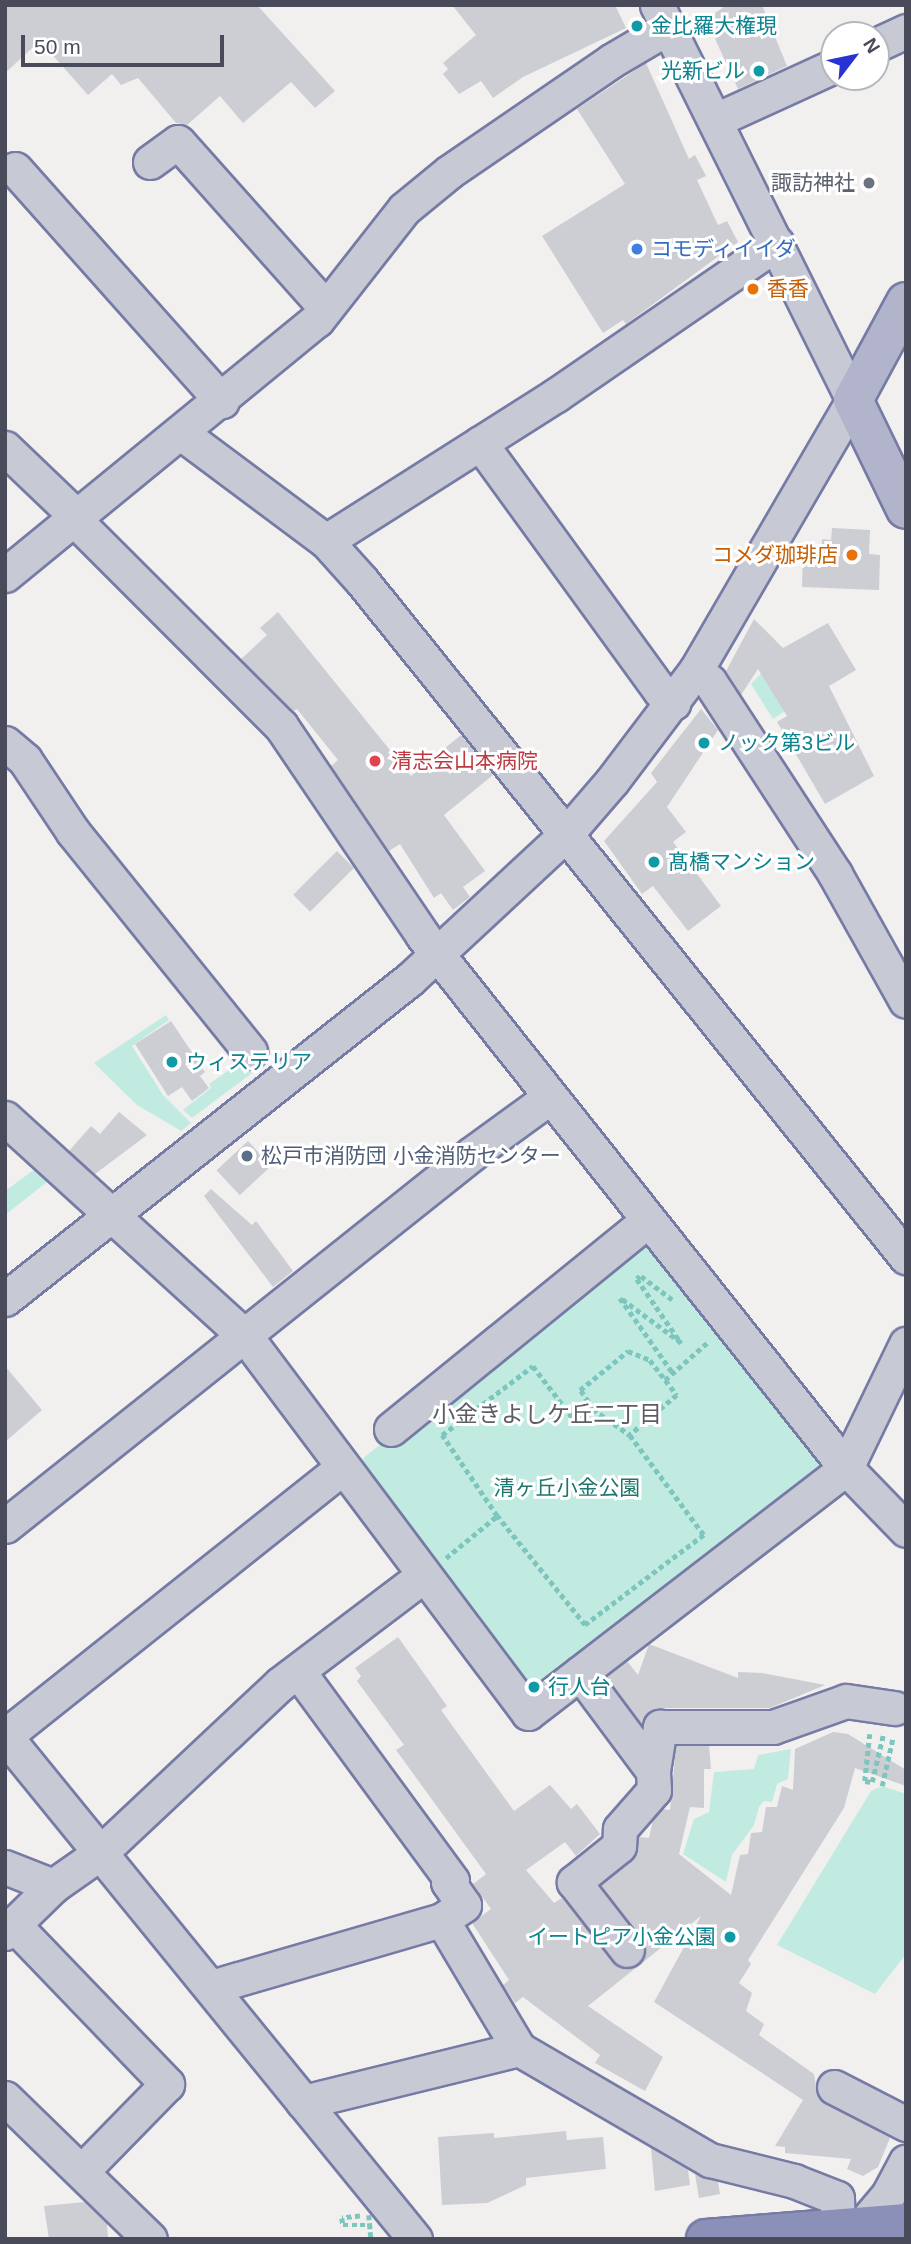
<!DOCTYPE html>
<html>
<head>
<meta charset="utf-8">
<style>
  body { margin:0 }
  #map { position:relative; width:911px; height:2244px; overflow:hidden; background:#f1f0ef; font-family:Helvetica,"Noto Sans JP",sans-serif }
  div>[style] { position:absolute }
  [style*='--x'] { left:calc(var(--x)*1px); top:calc(var(--y)*1px); width:calc(var(--w)*1px); rotate:calc(var(--a)*1deg) }
  .green>* { inset:0; background:#c1ebe1 }
  .building>* { inset:0; background:#cdcdd4; transform-origin:0 0 }
  .path>* { height:4.5px; margin-top:-2.25px; transform-origin:0; background:repeating-linear-gradient(90deg,#7cc6be 0 5px,transparent 0 8.5px) }
  .roads { filter:drop-shadow(2px 0 #767ba5) drop-shadow(-2px 0 #767ba5) drop-shadow(0 2px #767ba5) drop-shadow(0 -2px #767ba5) }
  .minor>* { height:33px; margin:-16.5px; padding:0 16.5px; transform-origin:16.5px; border-radius:16.5px; background:#c7c9d5 }
  .major>* { height:38px; margin:-19px; padding:0 19px; transform-origin:19px; border-radius:19px; background:#b1b4cb }
  .highway>* { height:38px; margin:-19px; padding:0 19px; transform-origin:19px; border-radius:19px; background:#8b90b9 }
  .path-bridge>* { height:4.5px; margin-top:-2.25px; transform-origin:0; background:repeating-linear-gradient(90deg,#7cc6be 0 5px,transparent 0 8.5px) }
  .dots>* { width:19px; height:19px; translate:-50% -50%; box-sizing:border-box; border:4px solid #fff; border-radius:50% }
  span { translate:-50% -50%; white-space:nowrap; text-align:center; line-height:1.15; -webkit-text-stroke:6px #fff; paint-order:stroke }
  .culture-label { font-size:21px; color:#0d838f }
  .left { translate:0 -50%; text-align:left }
  .right { translate:-100% -50%; text-align:right }
  .worship-label { font-size:21px; color:#5b616d }
  .shop-label { font-size:21px; color:#366cbe }
  .food-label { font-size:21px; color:#c56008 }
  .health-label { font-size:21px; color:#be3a42 }
  .service-label { font-size:21px; color:#4e5e75 }
  .park-label { font-size:21px; color:#1f766c }
  .neighbourhood-label { font-size:23px; color:#5c5c63 }
  .frame { position:absolute; inset:0; border:7px solid #494b5b; pointer-events:none }
  .north { position:absolute; left:820px; top:21px; width:70px; height:70px; box-sizing:border-box; background:#fff; border:2px solid #b6b7bd; border-radius:50%; rotate:58deg; font-size:19px; font-weight:700; line-height:28px; text-align:center; color:#494b5b }
  .north::after { content:''; display:block; margin:auto; width:24px; height:32px; background:#2932d2; clip-path:polygon(50% 0,100% 100%,50% 72%,0 100%) }
  .scale { position:absolute; left:21px; top:35px; width:203px; height:32px; box-sizing:border-box; border:4px solid #494b5b; border-top:0; padding-left:9px; font-size:21px; line-height:24px; white-space:nowrap; color:#494b5b; -webkit-text-stroke:5px #fff; paint-order:stroke }
</style>
</head>
<body>
<div id="map">
  <div class="green">
    <div style="clip-path:polygon(789px 645px,813px 693px,773px 719px,751px 684px)"></div>
    <div style="clip-path:polygon(166px 1015px,169px 1020px,132px 1046px,163px 1095px,191px 1123px,181px 1131px,137px 1105px,94px 1063px)"></div>
    <div style="clip-path:polygon(242px 1061px,252px 1073px,192px 1118px,183px 1110px,211px 1088px,209px 1084px)"></div>
    <div style="clip-path:polygon(42px 1164px,56px 1175px,5px 1215px,5px 1191px)"></div>
    <div style="clip-path:polygon(635px 1240px,652px 1242px,824px 1458px,821px 1475px,532px 1703px,356px 1464px)"></div>
    <div style="clip-path:polygon(791px 1749px,788px 1779px,777px 1784px,772px 1802px,764px 1801px,759px 1807px,754px 1825px,732px 1855px,726px 1882px,683px 1854px,694px 1819px,709px 1812px,714px 1772px,754px 1769px,758px 1755px)"></div>
    <div style="clip-path:polygon(882px 1786px,906px 1794px,906px 1954px,875px 1994px,777px 1945px,871px 1791px)"></div>
  </div>
  <div class="building">
    <div style="clip-path:polygon(5px 5px,257px 5px,335px 91px,315px 108px,291px 82px,243px 123px,220px 96px,187px 125px,176px 123px,138px 78px,121px 85px,112px 74px,88px 95px,40px 41px,5px 73px)"></div>
    <div style="clip-path:polygon(452px 5px,615px 5px,626px 28px,523px 77px,493px 98px,481px 81px,459px 94px,443px 74px,448px 69px,443px 63px,476px 35px)"></div>
    <div style="clip-path:polygon(727px 5px,762px 5px,787px 66px,738px 89px,706px 19px)"></div>
    <div style="clip-path:polygon(646px 63px,689px 159px,695px 155px,706px 176px,697px 180px,718px 225px,727px 221px,738px 242px,626px 324px,623px 320px,603px 333px,542px 236px,625px 184px,577px 109px)"></div>
    <div style="clip-path:polygon(832px 528px,870px 530px,869px 554px,880px 555px,879px 590px,802px 587px,803px 553px,821px 554px,822px 539px,831px 540px)"></div>
    <div style="clip-path:polygon(278px 612px,411px 776px,461px 735px,493px 775px,444px 815px,485px 871px,463px 887px,470px 897px,453px 910px,441px 893px,434px 898px,400px 844px,389px 851px,331px 766px,338px 760px,297px 709px,293px 711px,241px 659px,267px 635px,260px 628px)"></div>
    <div style="clip-path:polygon(754px 619px,783px 648px,828px 623px,856px 670px,829px 686px,874px 776px,825px 804px,777px 722px,787px 716px,758px 669px,741px 695px,726px 671px)"></div>
    <div style="clip-path:polygon(701px 709px,718px 730px,667px 807px,686px 832px,673px 842px,721px 906px,688px 931px,653px 886px,642px 894px,604px 841px,657px 782px,651px 773px)"></div>
    <div style="left:337px;top:851px;width:24px;height:62px;rotate:45deg"></div>
    <div style="clip-path:polygon(171px 1021px,205px 1072px,200px 1076px,209px 1088px,192px 1101px,182px 1087px,168px 1096px,135px 1044px)"></div>
    <div style="clip-path:polygon(119px 1112px,147px 1135px,95px 1174px,69px 1151px,91px 1126px,100px 1134px)"></div>
    <div style="left:248px;top:1141px;width:34px;height:43px;rotate:47deg"></div>
    <div style="clip-path:polygon(211px 1189px,252px 1225px,256px 1221px,293px 1271px,273px 1287px,204px 1196px)"></div>
    <div style="clip-path:polygon(5px 1366px,42px 1410px,5px 1442px)"></div>
    <div style="clip-path:polygon(398px 1637px,447px 1706px,441px 1710px,514px 1811px,550px 1785px,571px 1809px,577px 1804px,600px 1834px,576px 1856px,565px 1842px,526px 1870px,554px 1903px,562px 1898px,620px 1968px,639px 1965px,646px 1947px,601px 1885px,636px 1855px,639px 1837px,649px 1838px,653px 1820px,663px 1809px,670px 1810px,676px 1746px,709px 1746px,711px 1769px,704px 1769px,704px 1808px,690px 1807px,679px 1854px,731px 1895px,740px 1855px,748px 1854px,751px 1833px,762px 1832px,766px 1807px,777px 1807px,782px 1786px,793px 1790px,795px 1749px,833px 1732px,848px 1734px,906px 1770px,906px 1786px,855px 1768px,844px 1808px,748px 1960px,751px 1964px,739px 1983px,752px 1993px,746px 2011px,764px 2024px,759px 2035px,814px 2074px,818px 2098px,890px 2138px,878px 2167px,863px 2176px,847px 2169px,851px 2159px,785px 2153px,785px 2147px,775px 2146px,803px 2100px,654px 2002px,701px 1916px,588px 2006px,663px 2057px,645px 2091px,595px 2063px,600px 2055px,523px 1997px,515px 2003px,503px 1985px,509px 1980px,472px 1923px,491px 1909px,473px 1884px,486px 1874px,396px 1750px,404px 1745px,357px 1681px,361px 1676px,355px 1668px)"></div>
    <div style="clip-path:polygon(649px 1644px,738px 1678px,738px 1672px,762px 1673px,825px 1685px,770px 1708px,659px 1708px,651px 1710px,641px 1723px,607px 1677px,627px 1661px,638px 1675px)"></div>
    <div style="clip-path:polygon(566px 2131px,567px 2140px,603px 2137px,606px 2169px,526px 2178px,526px 2185px,487px 2203px,442px 2205px,438px 2137px,494px 2133px,494px 2138px)"></div>
    <div style="clip-path:polygon(651px 2148px,688px 2170px,690px 2185px,655px 2191px)"></div>
    <div style="clip-path:polygon(695px 2174px,718px 2182px,720px 2194px,699px 2198px)"></div>
    <div style="clip-path:polygon(84px 2202px,107px 2224px,108px 2239px,49px 2239px,44px 2206px)"></div>
  </div>
  <div class="path">
    <div style="--x:672;--y:1300;--w:40;--a:-143"></div>
    <div style="--x:640;--y:1276;--w:4;--a:135"></div>
    <div style="--x:637;--y:1279;--w:78;--a:55.5"></div>
    <div style="--x:681;--y:1343;--w:76;--a:-143.6"></div>
    <div style="--x:620;--y:1298;--w:92;--a:54.8"></div>
    <div style="--x:533;--y:1366;--w:71;--a:52.5"></div>
    <div style="--x:576;--y:1422;--w:21;--a:-37"></div>
    <div style="--x:593;--y:1409;--w:45;--a:35.1"></div>
    <div style="--x:630;--y:1435;--w:124;--a:53.5"></div>
    <div style="--x:704;--y:1535;--w:149;--a:142.9"></div>
    <div style="--x:585;--y:1625;--w:140;--a:-128.9"></div>
    <div style="--x:497;--y:1516;--w:98;--a:-124.2"></div>
    <div style="--x:442;--y:1435;--w:114;--a:-37.2"></div>
    <div style="--x:665;--y:1380;--w:59;--a:-41.6"></div>
    <div style="--x:593;--y:1409;--w:23;--a:-124"></div>
    <div style="--x:580;--y:1390;--w:62;--a:-39.1"></div>
    <div style="--x:628;--y:1351;--w:24;--a:22"></div>
    <div style="--x:650;--y:1360;--w:44;--a:52.4"></div>
    <div style="--x:677;--y:1395;--w:62;--a:139.6"></div>
    <div style="--x:446;--y:1558;--w:66;--a:-39.5"></div>
    <div style="--x:870;--y:1734;--w:47;--a:96.1"></div>
    <div style="--x:865;--y:1781;--w:7;--a:8"></div>
    <div style="--x:872;--y:1782;--w:48;--a:-76.8"></div>
    <div style="--x:882;--y:1786;--w:50;--a:-77.3"></div>
    <div style="--x:360;--y:2216;--w:18;--a:174"></div>
    <div style="--x:342;--y:2218;--w:7;--a:82"></div>
    <div style="--x:343;--y:2225;--w:23;--a:0"></div>
  </div>
  <div class="roads">
    <div class="minor">
      <div style="--x:876;--y:45;--w:33;--a:-25"></div>
      <div style="--x:716;--y:120;--w:130;--a:-24.6"></div>
      <div style="--x:150;--y:162;--w:34;--a:-36"></div>
      <div style="--x:178;--y:142;--w:221;--a:48.3"></div>
      <div style="--x:15;--y:169;--w:311;--a:48.3"></div>
      <div style="--x:181;--y:433;--w:181;--a:36.7"></div>
      <div style="--x:326;--y:541;--w:54;--a:48"></div>
      <div style="--x:362;--y:581;--w:868;--a:51.18"></div>
      <div style="--x:480;--y:443;--w:306;--a:54"></div>
      <div style="--x:660;--y:691;--w:18;--a:41"></div>
      <div style="--x:5;--y:448;--w:103;--a:43.8"></div>
      <div style="--x:76;--y:521;--w:290;--a:45"></div>
      <div style="--x:281;--y:726;--w:254;--a:55.9"></div>
      <div style="--x:423;--y:936;--w:680;--a:51.51"></div>
      <div style="--x:846;--y:1468;--w:86;--a:45.9"></div>
      <div style="--x:326;--y:541;--w:272;--a:-32.4"></div>
      <div style="--x:556;--y:395;--w:268;--a:-34.5"></div>
      <div style="--x:5;--y:575;--w:403;--a:-39.3"></div>
      <div style="--x:317;--y:320;--w:141;--a:-51.9"></div>
      <div style="--x:404;--y:209;--w:58;--a:-39.4"></div>
      <div style="--x:449;--y:172;--w:196;--a:-34.4"></div>
      <div style="--x:611;--y:61;--w:67;--a:-30.4"></div>
      <div style="--x:696;--y:670;--w:18;--a:41"></div>
      <div style="--x:710;--y:682;--w:229;--a:56.9"></div>
      <div style="--x:835;--y:874;--w:145;--a:60.8"></div>
      <div style="--x:5;--y:743;--w:26;--a:40"></div>
      <div style="--x:25;--y:760;--w:87;--a:56.3"></div>
      <div style="--x:73;--y:832;--w:282;--a:51.1"></div>
      <div style="--x:5;--y:1118;--w:326;--a:42.3"></div>
      <div style="--x:246;--y:1337;--w:470;--a:53.1"></div>
      <div style="--x:528;--y:1713;--w:401;--a:-37.6"></div>
      <div style="--x:846;--y:1468;--w:138;--a:-64.2"></div>
      <div style="--x:5;--y:1299;--w:516;--a:-38.31"></div>
      <div style="--x:410;--y:979;--w:216;--a:-42.9"></div>
      <div style="--x:568;--y:832;--w:67;--a:-49.2"></div>
      <div style="--x:612;--y:781;--w:139;--a:-52.9"></div>
      <div style="--x:696;--y:670;--w:312;--a:-59.8"></div>
      <div style="--x:853;--y:400;--w:441;--a:-116.4"></div>
      <div style="--x:391;--y:1429;--w:331;--a:-39.1"></div>
      <div style="--x:5;--y:1526;--w:598;--a:-38.56"></div>
      <div style="--x:473;--y:1153;--w:95;--a:-36"></div>
      <div style="--x:298;--y:1671;--w:260;--a:53.7"></div>
      <div style="--x:452;--y:1881;--w:4;--a:166"></div>
      <div style="--x:448;--y:1882;--w:28;--a:55"></div>
      <div style="--x:464;--y:1905;--w:27;--a:146"></div>
      <div style="--x:442;--y:1920;--w:150;--a:59.2"></div>
      <div style="--x:519;--y:2049;--w:221;--a:30.2"></div>
      <div style="--x:710;--y:2160;--w:87;--a:14"></div>
      <div style="--x:794;--y:2181;--w:46;--a:21.6"></div>
      <div style="--x:837;--y:2198;--w:30;--a:88"></div>
      <div style="--x:580;--y:1673;--w:122;--a:53.3"></div>
      <div style="--x:653;--y:1771;--w:19;--a:87"></div>
      <div style="--x:654;--y:1790;--w:52;--a:131.1"></div>
      <div style="--x:620;--y:1829;--w:17;--a:93"></div>
      <div style="--x:619;--y:1846;--w:58;--a:141.3"></div>
      <div style="--x:574;--y:1882;--w:86;--a:52.1"></div>
      <div style="--x:5;--y:1736;--w:649;--a:50.82"></div>
      <div style="--x:5;--y:1736;--w:431;--a:-38.5"></div>
      <div style="--x:653;--y:1771;--w:45;--a:-81"></div>
      <div style="--x:660;--y:1727;--w:113;--a:0"></div>
      <div style="--x:773;--y:1727;--w:77;--a:-19.6"></div>
      <div style="--x:846;--y:1701;--w:49;--a:8.3"></div>
      <div style="--x:5;--y:1867;--w:52;--a:21.6"></div>
      <div style="--x:14;--y:1925;--w:221;--a:46.1"></div>
      <div style="--x:167;--y:2084;--w:122;--a:134.3"></div>
      <div style="--x:5;--y:1933;--w:67;--a:-44.4"></div>
      <div style="--x:53;--y:1886;--w:57;--a:-35.1"></div>
      <div style="--x:100;--y:1853;--w:247;--a:-43.2"></div>
      <div style="--x:280;--y:1684;--w:179;--a:-37.1"></div>
      <div style="--x:211;--y:1987;--w:241;--a:-16.2"></div>
      <div style="--x:834;--y:2087;--w:81;--a:27.2"></div>
      <div style="--x:5;--y:2098;--w:202;--a:44.2"></div>
      <div style="--x:303;--y:2102;--w:222;--a:-13.8"></div>
      <div style="--x:851;--y:2239;--w:57;--a:-49.9"></div>
      <div style="--x:888;--y:2195;--w:38;--a:-62"></div>
    </div>
    <div class="major">
      <div style="--x:906;--y:302;--w:111;--a:118.4"></div>
      <div style="--x:853;--y:400;--w:121;--a:64.1"></div>
    </div>
    <div class="highway">
      <div style="--x:706;--y:2239;--w:201;--a:-4.6"></div>
    </div>
  </div>
  <div class="path-bridge">
    <div style="--x:369;--y:2215;--w:24;--a:85"></div>
  </div>
  <div class="dots">
    <div style="left:637px;top:26px;background:#0f9aa8"></div>
    <div style="left:759px;top:71px;background:#0f9aa8"></div>
    <div style="left:869px;top:183px;background:#6b7280"></div>
    <div style="left:637px;top:249px;background:#3f7fe0"></div>
    <div style="left:753px;top:289px;background:#e8710a"></div>
    <div style="left:852px;top:555px;background:#e8710a"></div>
    <div style="left:704px;top:743px;background:#0f9aa8"></div>
    <div style="left:375px;top:761px;background:#e0444e"></div>
    <div style="left:654px;top:862px;background:#0f9aa8"></div>
    <div style="left:172px;top:1062px;background:#0f9aa8"></div>
    <div style="left:247px;top:1156px;background:#5c6f8a"></div>
    <div style="left:534px;top:1687px;background:#0f9aa8"></div>
    <div style="left:730px;top:1937px;background:#0f9aa8"></div>
  </div>
  <div class="culture-label">
    <span class="left" style="left:651px;top:26px">金比羅大権現</span>
    <span class="right" style="left:745px;top:71px">光新ビル</span>
    <span class="left" style="left:718px;top:743px">ノック第3ビル</span>
    <span class="left" style="left:668px;top:862px">髙橋マンション</span>
    <span class="left" style="left:186px;top:1062px">ウィステリア</span>
    <span class="left" style="left:548px;top:1687px">行人台</span>
    <span class="right" style="left:716px;top:1937px">イートピア小金公園</span>
  </div>
  <div class="worship-label">
    <span class="right" style="left:855px;top:183px">諏訪神社</span>
  </div>
  <div class="shop-label">
    <span class="left" style="left:651px;top:249px">コモディイイダ</span>
  </div>
  <div class="food-label">
    <span class="left" style="left:767px;top:289px">香香</span>
    <span class="right" style="left:838px;top:555px">コメダ珈琲店</span>
  </div>
  <div class="health-label">
    <span class="left" style="left:391px;top:761px">清志会山本病院</span>
  </div>
  <div class="service-label">
    <span class="left" style="left:261px;top:1156px">松戸市消防団 小金消防センター</span>
  </div>
  <div class="park-label">
    <span style="left:567px;top:1488px">清ヶ丘小金公園</span>
  </div>
  <div class="neighbourhood-label">
    <span style="left:547px;top:1414px">小金きよしケ丘二丁目</span>
  </div>
  <div class="frame"></div>
  <div class="north">N</div>
  <div class="scale">50 m</div>
</div>
</body>
</html>
